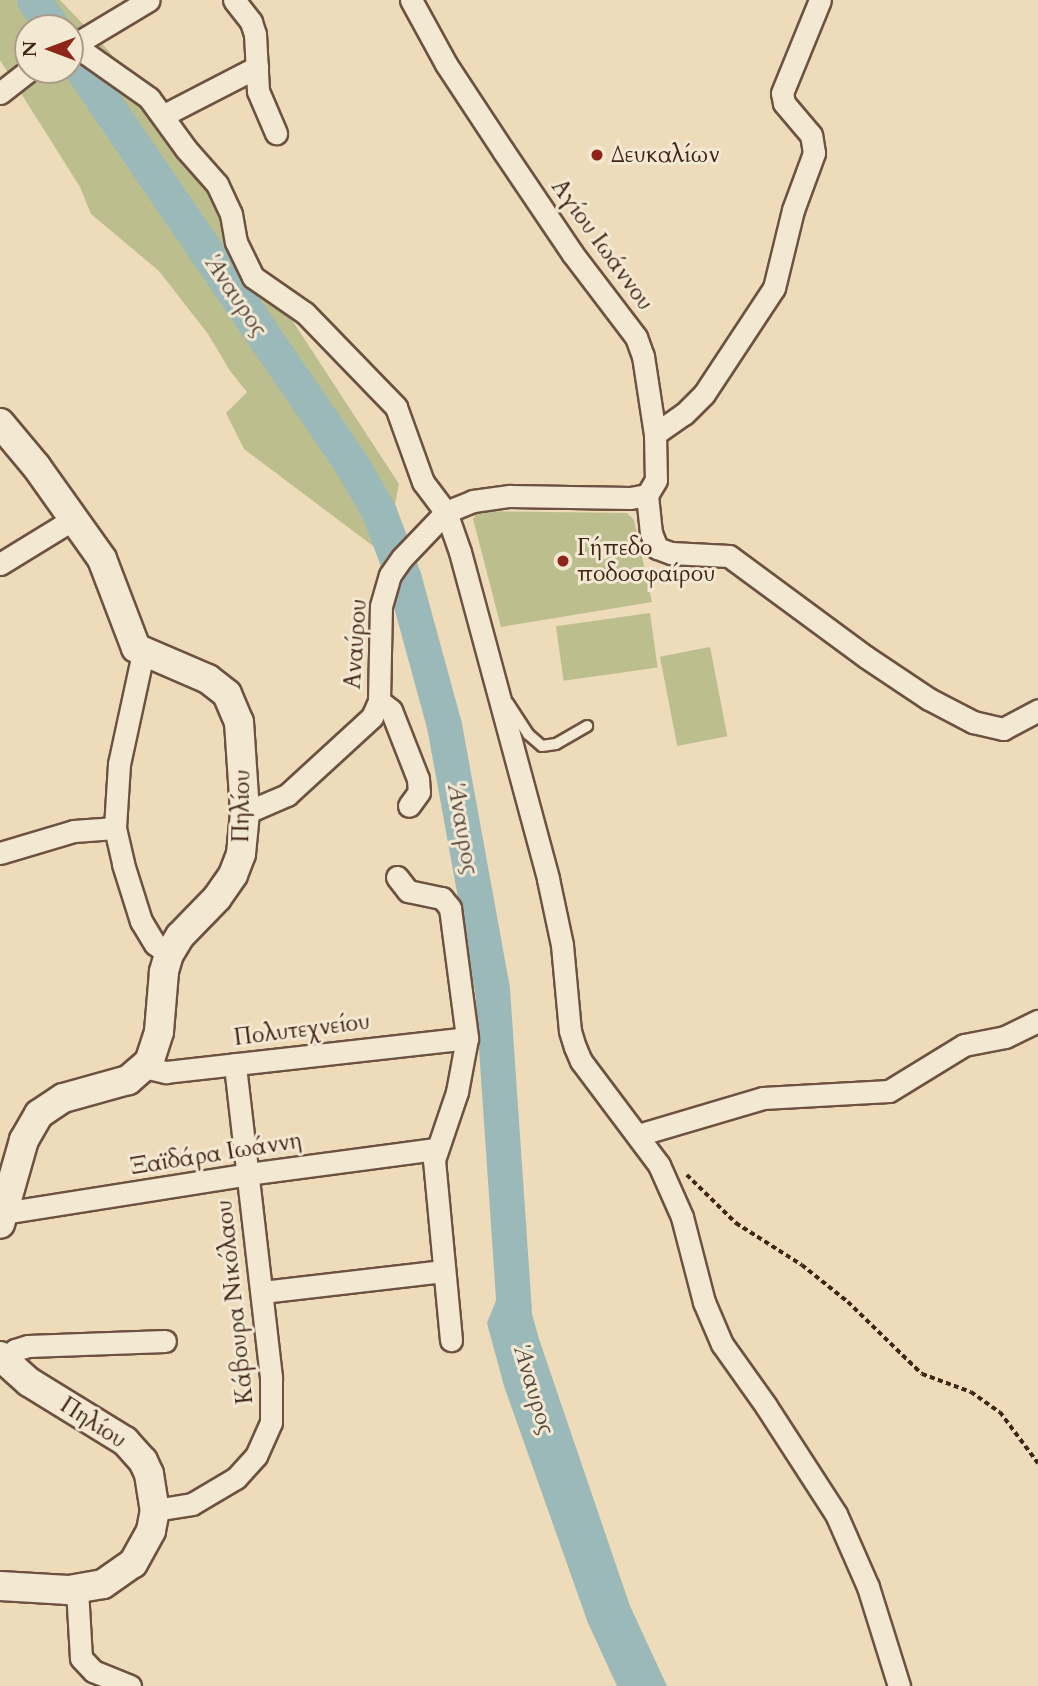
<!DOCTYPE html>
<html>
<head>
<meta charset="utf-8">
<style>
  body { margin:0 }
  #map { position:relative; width:1038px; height:1686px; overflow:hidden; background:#eddbba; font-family:Cardo,serif }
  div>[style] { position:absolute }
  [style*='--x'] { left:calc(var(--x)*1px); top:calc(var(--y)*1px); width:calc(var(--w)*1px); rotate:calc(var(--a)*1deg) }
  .green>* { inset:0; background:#bcbf8d; transform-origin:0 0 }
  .water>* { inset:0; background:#9bb9b8 }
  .river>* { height:35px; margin:-17.5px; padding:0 17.5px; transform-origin:17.5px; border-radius:17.5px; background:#9bb9b8 }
  .path>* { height:3.5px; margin-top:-1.75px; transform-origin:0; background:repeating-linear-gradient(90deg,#422519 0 5px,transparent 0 8.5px) }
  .roads { filter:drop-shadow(2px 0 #6d5241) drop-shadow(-2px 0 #6d5241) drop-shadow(0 2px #6d5241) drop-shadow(0 -2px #6d5241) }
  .service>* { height:10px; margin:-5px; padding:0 5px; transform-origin:5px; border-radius:5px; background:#f3e8d2 }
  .minor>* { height:21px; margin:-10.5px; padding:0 10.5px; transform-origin:10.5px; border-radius:10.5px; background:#f3e8d2 }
  .secondary>* { height:28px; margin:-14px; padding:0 14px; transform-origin:14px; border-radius:14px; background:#f3e8d2 }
  .dots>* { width:19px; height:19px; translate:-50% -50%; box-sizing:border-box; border:4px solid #f3e8d2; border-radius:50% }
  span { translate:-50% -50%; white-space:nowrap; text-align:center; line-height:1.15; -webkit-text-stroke:6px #f3e8d2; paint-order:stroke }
  .poi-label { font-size:23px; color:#422519 }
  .left { translate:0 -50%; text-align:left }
  .street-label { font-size:23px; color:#422519 }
  .water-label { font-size:24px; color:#584a41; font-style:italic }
  .north { position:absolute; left:14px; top:14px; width:70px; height:70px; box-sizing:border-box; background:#f3e8d2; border:2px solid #ac9a88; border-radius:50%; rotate:270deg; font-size:19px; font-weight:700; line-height:28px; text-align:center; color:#422519 }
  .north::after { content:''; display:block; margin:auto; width:24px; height:32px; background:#8f2418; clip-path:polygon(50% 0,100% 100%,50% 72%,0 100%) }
</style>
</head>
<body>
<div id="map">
  <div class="green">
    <div style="clip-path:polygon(evenodd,0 0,60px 0,107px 49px,151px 104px,399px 484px,385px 555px,244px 449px,226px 413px,247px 392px,230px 371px,208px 334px,159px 271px,91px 214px,80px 187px,0 60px,0 0,28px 28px,70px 28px,70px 70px,28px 70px,28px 28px)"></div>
    <div style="clip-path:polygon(478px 511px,627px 513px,634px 520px,652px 602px,501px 627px,473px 519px)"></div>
    <div style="left:650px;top:613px;width:55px;height:95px;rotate:82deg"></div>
    <div style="left:710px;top:647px;width:91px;height:51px;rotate:79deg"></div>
  </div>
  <div class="water">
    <div style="clip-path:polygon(515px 1253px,539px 1339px,630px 1606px,667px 1686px,617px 1686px,588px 1623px,504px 1386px,487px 1323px)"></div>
  </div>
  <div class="river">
    <div style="--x:34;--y:0;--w:34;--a:56"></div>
    <div style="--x:70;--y:52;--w:500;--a:55.67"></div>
    <div style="--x:352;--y:465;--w:54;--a:60.1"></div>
    <div style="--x:379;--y:512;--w:72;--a:69.5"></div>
    <div style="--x:404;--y:579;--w:151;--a:74.7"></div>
    <div style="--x:444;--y:725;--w:268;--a:79.7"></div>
    <div style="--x:492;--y:989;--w:320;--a:86.1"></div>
  </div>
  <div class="path">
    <div style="--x:687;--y:1175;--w:69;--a:44.4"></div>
    <div style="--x:736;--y:1223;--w:78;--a:32.5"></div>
    <div style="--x:802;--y:1265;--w:59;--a:38.8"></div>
    <div style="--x:848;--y:1302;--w:103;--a:44.2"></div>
    <div style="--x:922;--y:1374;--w:52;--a:20.2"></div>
    <div style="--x:971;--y:1392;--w:35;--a:35"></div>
    <div style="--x:1000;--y:1412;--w:64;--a:53.3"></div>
  </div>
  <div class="roads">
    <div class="service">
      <div style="--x:508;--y:703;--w:37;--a:57"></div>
      <div style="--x:528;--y:734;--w:18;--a:41"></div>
      <div style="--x:542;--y:746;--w:14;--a:-8"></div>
      <div style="--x:556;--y:744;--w:36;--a:-30"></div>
    </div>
    <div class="minor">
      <div style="--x:234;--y:0;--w:28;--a:52"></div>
      <div style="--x:251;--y:22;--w:13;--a:72"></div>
      <div style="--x:255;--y:34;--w:57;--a:87"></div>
      <div style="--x:258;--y:91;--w:46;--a:66.8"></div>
      <div style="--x:411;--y:0;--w:73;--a:61.3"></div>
      <div style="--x:446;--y:64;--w:105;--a:56.6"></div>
      <div style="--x:504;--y:152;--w:122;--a:56"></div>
      <div style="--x:572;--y:253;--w:106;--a:52.7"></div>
      <div style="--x:636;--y:337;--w:20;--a:70"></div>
      <div style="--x:643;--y:356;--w:79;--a:81.3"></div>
      <div style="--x:655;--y:434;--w:46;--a:88.8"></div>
      <div style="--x:656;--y:480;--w:17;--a:121"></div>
      <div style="--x:647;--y:495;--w:38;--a:84"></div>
      <div style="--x:651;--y:533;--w:16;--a:68"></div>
      <div style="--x:657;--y:548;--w:15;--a:20"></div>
      <div style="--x:671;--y:553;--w:58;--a:3"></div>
      <div style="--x:729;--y:556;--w:170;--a:36.4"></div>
      <div style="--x:866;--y:657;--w:76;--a:33.7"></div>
      <div style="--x:929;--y:699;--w:50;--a:27.6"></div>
      <div style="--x:973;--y:722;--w:31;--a:13"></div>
      <div style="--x:1003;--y:729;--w:40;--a:-28"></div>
      <div style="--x:74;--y:45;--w:87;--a:-31"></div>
      <div style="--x:70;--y:48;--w:5;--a:-37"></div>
      <div style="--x:74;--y:45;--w:92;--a:35.2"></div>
      <div style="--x:149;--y:98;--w:63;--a:54"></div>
      <div style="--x:186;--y:149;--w:47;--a:48.5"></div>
      <div style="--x:217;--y:184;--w:33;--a:65"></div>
      <div style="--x:231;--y:214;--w:28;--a:80"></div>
      <div style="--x:236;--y:242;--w:39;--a:64"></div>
      <div style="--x:253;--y:277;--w:63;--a:34.7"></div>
      <div style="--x:305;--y:313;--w:131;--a:45.9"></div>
      <div style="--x:396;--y:407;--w:80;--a:70.2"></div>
      <div style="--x:423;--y:482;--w:38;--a:53"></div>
      <div style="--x:446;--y:512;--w:42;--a:70.7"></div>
      <div style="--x:460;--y:552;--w:339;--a:74.9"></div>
      <div style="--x:548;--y:879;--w:67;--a:78"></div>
      <div style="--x:562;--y:945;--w:86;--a:84.7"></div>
      <div style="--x:570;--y:1031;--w:17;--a:73"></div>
      <div style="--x:575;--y:1047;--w:15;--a:67"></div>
      <div style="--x:581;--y:1061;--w:130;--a:53.1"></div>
      <div style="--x:659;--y:1165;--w:57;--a:66.1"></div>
      <div style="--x:682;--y:1217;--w:88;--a:75.5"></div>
      <div style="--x:704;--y:1302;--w:46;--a:66.8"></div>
      <div style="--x:722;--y:1344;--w:76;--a:54.6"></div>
      <div style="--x:766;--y:1406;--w:129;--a:57.1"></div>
      <div style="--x:836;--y:1514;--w:80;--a:66.3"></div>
      <div style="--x:868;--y:1587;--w:104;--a:72.6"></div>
      <div style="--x:0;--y:93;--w:37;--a:-38"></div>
      <div style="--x:164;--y:115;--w:105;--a:-27.3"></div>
      <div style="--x:655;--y:434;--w:35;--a:-35"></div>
      <div style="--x:684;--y:414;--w:28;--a:-45"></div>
      <div style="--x:704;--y:394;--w:127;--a:-56.6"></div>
      <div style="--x:774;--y:288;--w:80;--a:-76.3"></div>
      <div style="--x:793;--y:210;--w:61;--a:-69.8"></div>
      <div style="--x:814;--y:153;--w:18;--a:-99"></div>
      <div style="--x:811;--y:135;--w:42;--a:-130.2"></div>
      <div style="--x:784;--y:103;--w:10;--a:-101"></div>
      <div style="--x:782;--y:93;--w:100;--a:-67.8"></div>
      <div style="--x:0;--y:564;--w:88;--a:-31.5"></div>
      <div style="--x:143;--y:653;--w:114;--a:102.2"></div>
      <div style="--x:119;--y:764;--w:64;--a:93.6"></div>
      <div style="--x:115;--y:828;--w:37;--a:77"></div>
      <div style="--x:123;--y:864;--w:60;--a:72.5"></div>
      <div style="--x:141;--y:921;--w:27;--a:59"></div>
      <div style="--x:155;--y:944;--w:17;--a:36"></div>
      <div style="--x:379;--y:701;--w:15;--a:37"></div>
      <div style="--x:391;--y:710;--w:74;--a:68.6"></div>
      <div style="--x:418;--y:779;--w:13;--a:86"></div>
      <div style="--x:419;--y:792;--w:17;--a:126"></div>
      <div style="--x:245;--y:813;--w:46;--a:-23.2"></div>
      <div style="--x:287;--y:795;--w:115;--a:-42.5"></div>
      <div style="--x:372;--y:717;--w:17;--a:-66"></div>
      <div style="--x:379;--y:701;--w:95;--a:-88.8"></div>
      <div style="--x:381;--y:606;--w:32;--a:-74"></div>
      <div style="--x:390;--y:575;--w:21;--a:-55"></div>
      <div style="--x:402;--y:558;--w:64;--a:-46.3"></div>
      <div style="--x:446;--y:512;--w:29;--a:-22"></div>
      <div style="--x:473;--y:501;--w:37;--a:-8"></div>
      <div style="--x:510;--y:496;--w:120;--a:1"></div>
      <div style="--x:630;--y:498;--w:17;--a:-10"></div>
      <div style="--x:0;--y:853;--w:77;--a:-16.6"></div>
      <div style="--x:74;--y:831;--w:41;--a:-4.2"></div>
      <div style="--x:397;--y:877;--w:18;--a:52"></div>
      <div style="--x:408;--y:891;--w:35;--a:12"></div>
      <div style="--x:442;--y:898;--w:13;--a:51"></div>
      <div style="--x:450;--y:908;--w:131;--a:82.5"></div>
      <div style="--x:467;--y:1038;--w:55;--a:100.5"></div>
      <div style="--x:457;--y:1092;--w:72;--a:108.7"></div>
      <div style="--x:434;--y:1160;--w:181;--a:84.6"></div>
      <div style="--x:144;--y:1067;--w:23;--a:13"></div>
      <div style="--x:166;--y:1072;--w:303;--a:-6.4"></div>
      <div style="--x:638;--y:1135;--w:130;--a:-16.5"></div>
      <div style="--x:763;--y:1098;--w:126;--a:-3.2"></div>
      <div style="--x:889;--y:1091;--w:88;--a:-31.5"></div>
      <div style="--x:964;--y:1045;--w:42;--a:-11"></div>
      <div style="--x:1005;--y:1037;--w:37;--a:-26"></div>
      <div style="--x:3;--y:1213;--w:248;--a:-9"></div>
      <div style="--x:248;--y:1174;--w:190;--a:-7.6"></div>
      <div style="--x:262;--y:1292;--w:183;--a:-6.6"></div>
      <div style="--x:3;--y:1362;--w:17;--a:-45"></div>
      <div style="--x:15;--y:1350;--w:14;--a:-17"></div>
      <div style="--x:28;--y:1346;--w:137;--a:-2.1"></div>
      <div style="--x:155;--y:1510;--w:37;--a:-9"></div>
      <div style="--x:192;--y:1504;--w:51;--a:-30.6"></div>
      <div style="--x:236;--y:1478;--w:30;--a:-48"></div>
      <div style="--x:256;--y:1456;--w:37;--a:-66"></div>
      <div style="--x:271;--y:1422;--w:45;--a:-90"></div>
      <div style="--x:271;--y:1377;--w:315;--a:-96.6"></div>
      <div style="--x:77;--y:1589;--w:69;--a:86.7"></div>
      <div style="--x:81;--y:1658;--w:18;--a:47"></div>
      <div style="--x:93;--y:1671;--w:40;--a:22"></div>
    </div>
    <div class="secondary">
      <div style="--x:0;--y:423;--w:56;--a:50.1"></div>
      <div style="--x:36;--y:466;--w:114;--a:54.6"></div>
      <div style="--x:102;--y:559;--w:95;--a:69.1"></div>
      <div style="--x:136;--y:648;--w:78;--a:23.3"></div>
      <div style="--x:208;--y:679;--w:24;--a:38"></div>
      <div style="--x:227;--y:694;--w:30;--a:67"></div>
      <div style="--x:239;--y:722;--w:91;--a:86.2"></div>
      <div style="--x:245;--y:813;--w:41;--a:95.6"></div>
      <div style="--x:241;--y:854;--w:22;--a:111"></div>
      <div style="--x:233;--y:875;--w:28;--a:125"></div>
      <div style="--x:217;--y:898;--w:53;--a:134.2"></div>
      <div style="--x:180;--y:936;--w:21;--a:121"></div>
      <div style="--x:169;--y:954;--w:19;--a:106"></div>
      <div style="--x:164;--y:972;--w:60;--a:94.8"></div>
      <div style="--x:159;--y:1032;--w:32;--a:108"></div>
      <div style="--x:149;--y:1062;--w:28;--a:139"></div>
      <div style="--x:128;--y:1080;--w:67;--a:164.5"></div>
      <div style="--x:63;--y:1098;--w:29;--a:146"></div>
      <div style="--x:39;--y:1114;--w:30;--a:120"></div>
      <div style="--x:24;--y:1140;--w:87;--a:105.9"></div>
      <div style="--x:0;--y:1356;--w:39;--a:42"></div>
      <div style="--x:29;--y:1382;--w:113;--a:31.6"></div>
      <div style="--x:125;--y:1441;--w:27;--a:48"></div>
      <div style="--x:143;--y:1461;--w:14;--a:65"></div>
      <div style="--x:149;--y:1474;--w:36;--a:81"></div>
      <div style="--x:155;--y:1510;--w:21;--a:101"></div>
      <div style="--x:151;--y:1531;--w:37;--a:119"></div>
      <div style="--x:133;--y:1563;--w:37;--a:145"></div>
      <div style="--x:103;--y:1584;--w:36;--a:170"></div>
      <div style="--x:68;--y:1590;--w:68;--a:-176.6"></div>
    </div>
  </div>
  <div class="dots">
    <div style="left:597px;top:155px;background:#8f2418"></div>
    <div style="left:563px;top:561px;background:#8f2418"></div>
  </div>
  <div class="poi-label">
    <span class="left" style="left:611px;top:155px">Δευκαλίων</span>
    <span class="left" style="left:577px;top:561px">Γήπεδο<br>ποδοσφαίρου</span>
  </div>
  <div class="street-label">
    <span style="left:602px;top:245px;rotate:54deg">Αγίου Ιωάννου</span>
    <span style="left:356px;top:644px;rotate:-86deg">Αναύρου</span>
    <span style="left:242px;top:806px;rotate:-89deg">Πηλίου</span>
    <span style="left:302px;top:1030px;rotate:-7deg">Πολυτεχνείου</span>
    <span style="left:216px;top:1154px;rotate:-9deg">Ξαϊδάρα Ιωάννη</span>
    <span style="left:235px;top:1302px;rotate:-96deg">Κάβουρα Νικόλαου</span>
    <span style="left:93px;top:1423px;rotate:33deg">Πηλίου</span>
  </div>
  <div class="water-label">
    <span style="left:236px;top:296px;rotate:56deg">Άναυρος</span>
    <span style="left:463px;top:829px;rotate:80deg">Άναυρος</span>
    <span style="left:534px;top:1390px;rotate:73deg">Άναυρος</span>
  </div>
  <div class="north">N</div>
</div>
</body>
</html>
